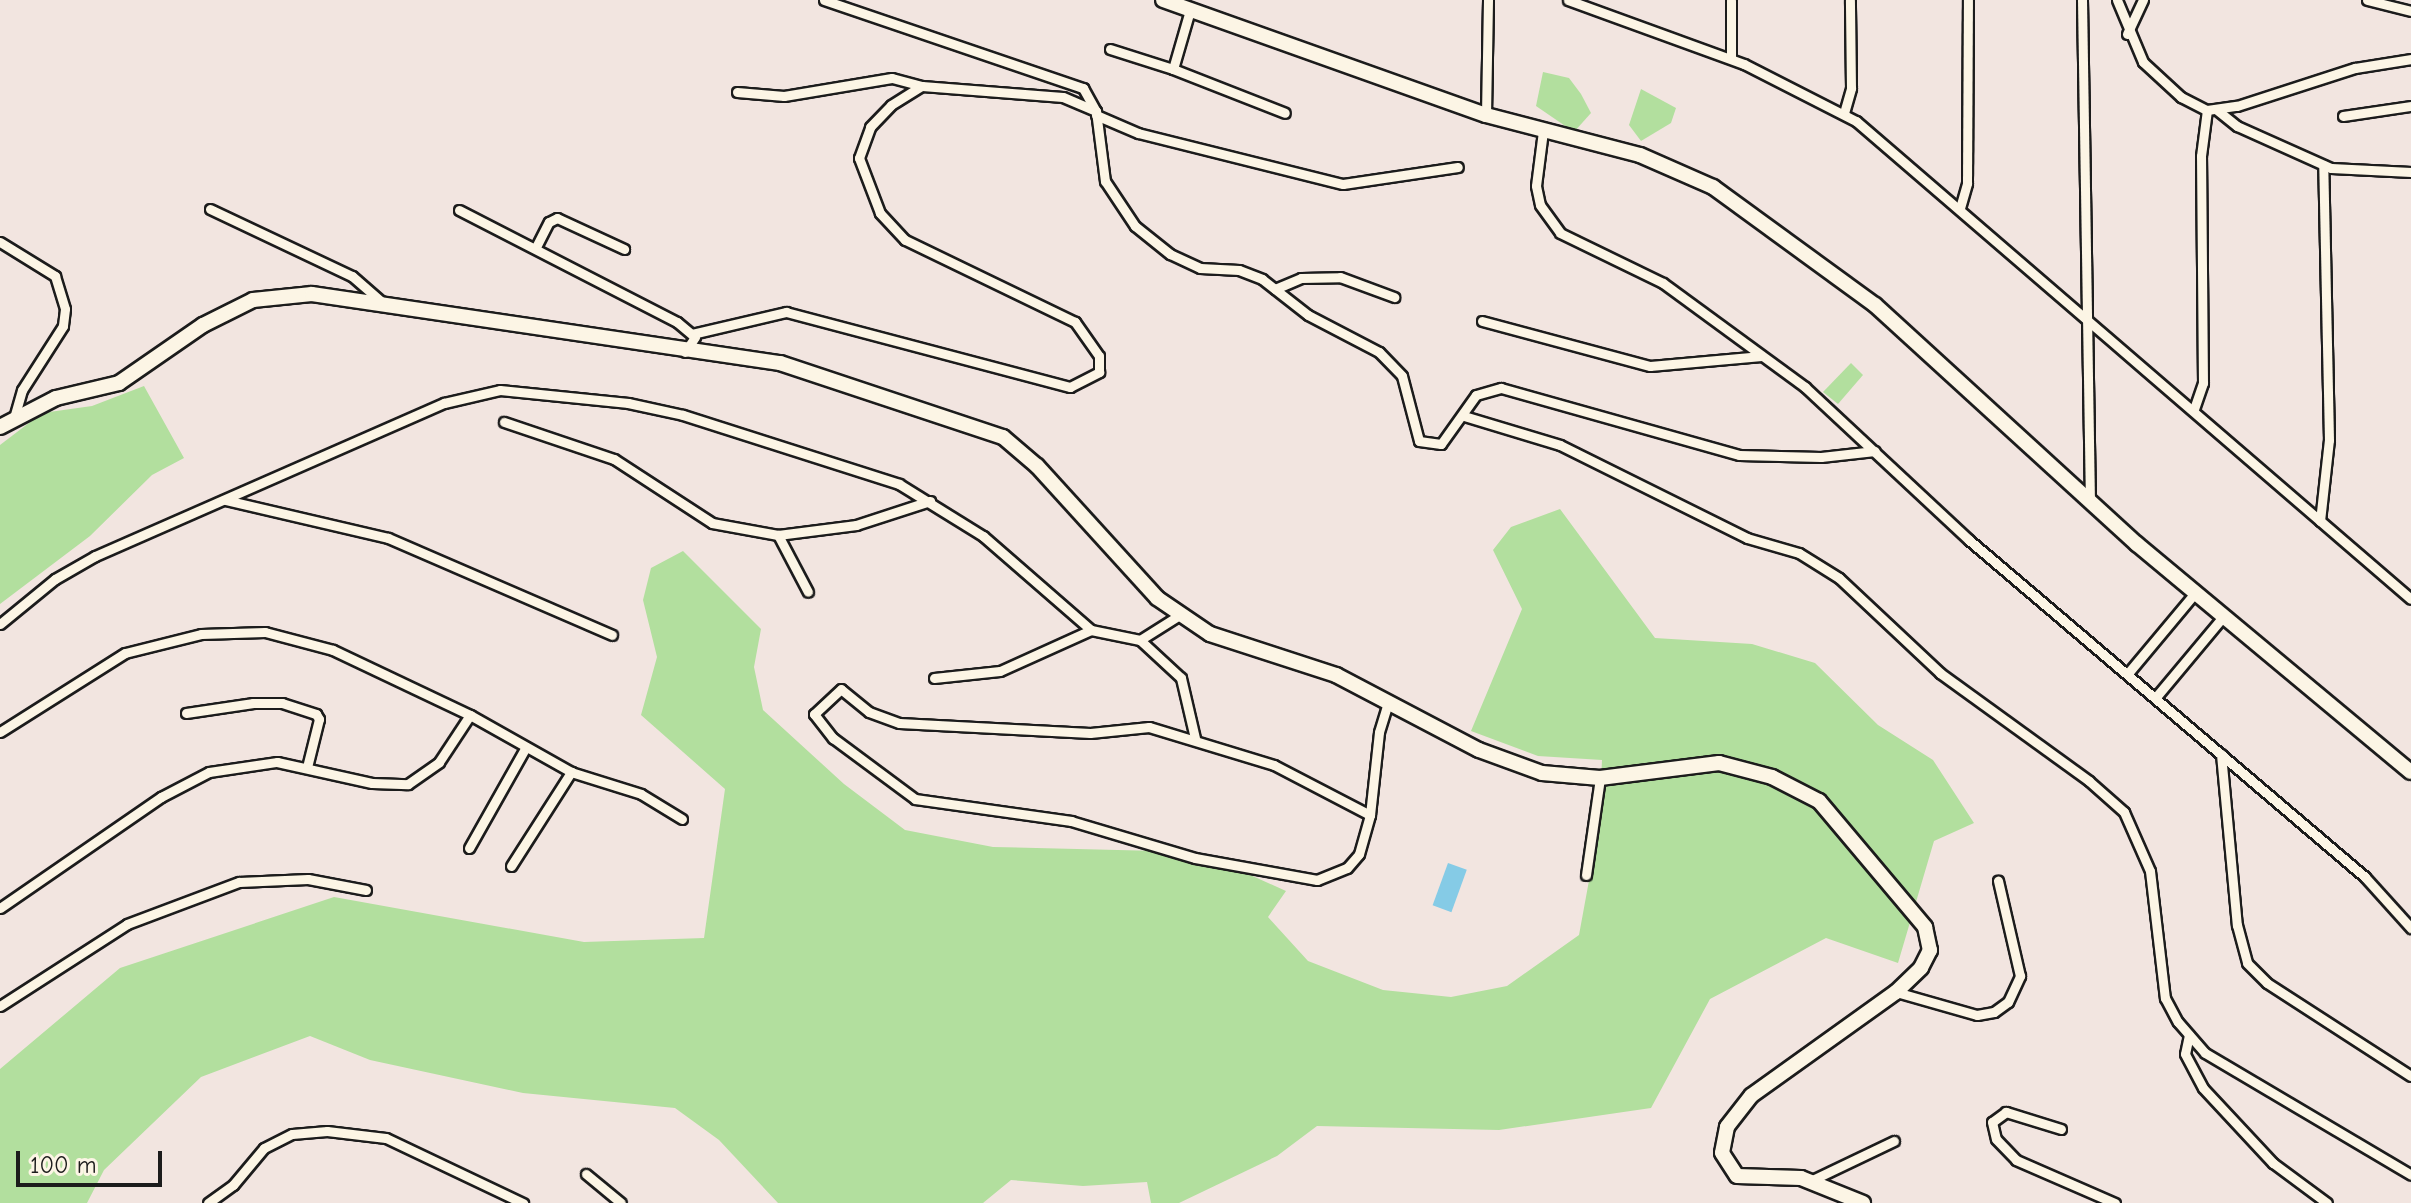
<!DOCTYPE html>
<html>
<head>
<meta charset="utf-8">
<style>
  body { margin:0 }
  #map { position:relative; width:2411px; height:1203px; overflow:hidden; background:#f2e5e0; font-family:"Comic Neue",sans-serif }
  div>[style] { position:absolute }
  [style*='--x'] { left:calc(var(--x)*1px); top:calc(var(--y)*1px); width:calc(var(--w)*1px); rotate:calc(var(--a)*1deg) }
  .green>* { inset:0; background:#b2df9e }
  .water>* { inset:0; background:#85cbe6; transform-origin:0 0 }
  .roads { filter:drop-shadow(2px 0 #1c1c1c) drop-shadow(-2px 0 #1c1c1c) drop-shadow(0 2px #1c1c1c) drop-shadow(0 -2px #1c1c1c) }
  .street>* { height:9px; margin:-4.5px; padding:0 4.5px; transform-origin:4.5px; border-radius:4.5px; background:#fcf5e5 }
  .secondary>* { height:14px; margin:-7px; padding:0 7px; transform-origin:7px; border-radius:7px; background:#fcf5e5 }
  .primary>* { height:14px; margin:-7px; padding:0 7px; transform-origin:7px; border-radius:7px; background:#fcf5e5 }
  span { translate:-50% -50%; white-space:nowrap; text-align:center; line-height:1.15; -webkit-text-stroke:6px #fcf5e5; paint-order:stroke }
  .scale { position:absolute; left:16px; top:1151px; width:146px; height:36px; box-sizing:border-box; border:4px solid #1c1c1c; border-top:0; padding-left:10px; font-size:24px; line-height:28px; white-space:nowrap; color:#1c1c1c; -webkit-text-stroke:6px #fcf5e5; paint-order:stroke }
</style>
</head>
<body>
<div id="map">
  <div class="green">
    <div style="clip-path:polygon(1543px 72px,1569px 78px,1581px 94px,1591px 113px,1574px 132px,1536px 106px)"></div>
    <div style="clip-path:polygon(1641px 89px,1676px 108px,1671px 123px,1641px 141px,1629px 125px)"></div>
    <div style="clip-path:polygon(1851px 363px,1863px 375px,1838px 404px,1823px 392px)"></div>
    <div style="clip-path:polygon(144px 386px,184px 458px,152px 475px,90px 536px,0 604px,0 445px,42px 413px,92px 406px)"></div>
    <div style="clip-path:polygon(1560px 509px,1655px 638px,1752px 644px,1815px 663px,1878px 725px,1933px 760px,1974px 823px,1934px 841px,1898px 963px,1826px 938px,1710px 999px,1651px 1108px,1499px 1130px,1317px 1126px,1277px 1156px,1179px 1203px,1151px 1203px,1147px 1182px,1083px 1186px,1011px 1180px,983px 1203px,778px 1203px,719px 1140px,675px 1108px,523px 1093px,370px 1060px,310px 1036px,201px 1077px,104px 1170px,87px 1203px,0 1203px,0 1069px,120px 968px,334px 897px,584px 942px,704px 938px,725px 789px,641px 715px,657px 657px,643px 600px,651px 568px,683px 551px,761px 629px,754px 667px,763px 710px,844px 784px,905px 830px,993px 847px,1199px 852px,1286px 891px,1268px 917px,1308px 961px,1383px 990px,1451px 997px,1507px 986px,1579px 935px,1599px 826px,1602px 760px,1538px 756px,1471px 731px,1522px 609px,1493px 550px,1511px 527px)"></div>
  </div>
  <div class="water">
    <div style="left:1448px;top:863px;width:20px;height:45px;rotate:20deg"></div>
  </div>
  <div class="roads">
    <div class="street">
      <div style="--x:824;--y:0;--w:274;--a:18.8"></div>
      <div style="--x:1083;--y:88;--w:26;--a:61"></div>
      <div style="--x:1096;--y:111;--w:71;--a:82.7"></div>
      <div style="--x:1105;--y:181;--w:54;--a:56.3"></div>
      <div style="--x:1135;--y:226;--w:45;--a:38.7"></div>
      <div style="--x:1170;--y:254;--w:33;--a:25"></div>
      <div style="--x:1200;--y:268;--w:39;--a:3"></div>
      <div style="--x:1239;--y:270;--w:25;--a:21"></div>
      <div style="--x:1262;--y:279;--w:58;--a:38"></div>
      <div style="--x:1308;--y:315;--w:80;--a:27.5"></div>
      <div style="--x:1379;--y:352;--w:33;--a:46"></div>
      <div style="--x:1402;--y:376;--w:67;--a:75.3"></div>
      <div style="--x:1419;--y:441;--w:22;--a:8"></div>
      <div style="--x:1441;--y:444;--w:60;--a:-54.5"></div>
      <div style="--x:1476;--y:395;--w:26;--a:-16"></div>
      <div style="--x:1501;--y:388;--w:247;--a:15.7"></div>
      <div style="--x:1739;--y:455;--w:82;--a:1.4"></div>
      <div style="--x:1821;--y:457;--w:54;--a:-6.3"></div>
      <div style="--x:1568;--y:0;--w:187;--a:20"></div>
      <div style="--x:1744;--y:64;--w:126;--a:27"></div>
      <div style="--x:1856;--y:121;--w:732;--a:40.74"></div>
      <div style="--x:2082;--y:0;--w:503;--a:89.09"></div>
      <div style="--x:2117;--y:0;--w:67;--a:67.2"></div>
      <div style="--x:2143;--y:62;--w:52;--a:42.6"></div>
      <div style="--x:2181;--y:97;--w:29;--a:27"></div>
      <div style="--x:2207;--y:110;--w:30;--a:-8"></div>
      <div style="--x:2237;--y:106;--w:124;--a:-17.9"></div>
      <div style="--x:2355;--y:68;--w:57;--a:-9.1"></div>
      <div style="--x:2367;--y:0;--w:45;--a:14"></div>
      <div style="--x:2127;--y:34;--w:38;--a:-65"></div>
      <div style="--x:1110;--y:49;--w:66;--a:17.6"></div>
      <div style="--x:1173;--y:69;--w:61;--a:-73.9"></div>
      <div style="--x:1731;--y:58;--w:58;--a:-90"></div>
      <div style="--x:1173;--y:69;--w:120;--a:21.4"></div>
      <div style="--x:737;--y:92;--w:47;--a:4.9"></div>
      <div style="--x:784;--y:96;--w:109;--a:-9.5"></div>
      <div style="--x:892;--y:78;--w:31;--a:15"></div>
      <div style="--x:922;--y:86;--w:141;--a:4.5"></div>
      <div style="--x:1063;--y:97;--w:36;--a:23"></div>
      <div style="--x:2217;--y:110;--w:26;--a:39"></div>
      <div style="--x:2237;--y:126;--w:103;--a:24.1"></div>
      <div style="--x:2331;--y:168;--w:80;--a:2.9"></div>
      <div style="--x:1844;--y:113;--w:26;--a:-74"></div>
      <div style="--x:1851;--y:88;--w:88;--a:-90.7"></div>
      <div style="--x:1096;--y:115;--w:46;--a:23.2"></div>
      <div style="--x:1138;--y:133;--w:211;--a:14"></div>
      <div style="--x:1343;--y:184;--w:116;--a:-8.4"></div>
      <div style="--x:1486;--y:115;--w:115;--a:-89"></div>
      <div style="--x:2343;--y:116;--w:69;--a:-8.4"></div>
      <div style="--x:1543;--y:131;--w:55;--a:97.3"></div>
      <div style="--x:1536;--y:186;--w:19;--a:78"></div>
      <div style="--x:1540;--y:205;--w:34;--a:54"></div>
      <div style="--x:1560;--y:233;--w:114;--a:25.9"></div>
      <div style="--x:1663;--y:283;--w:176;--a:36.2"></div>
      <div style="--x:1805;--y:387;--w:224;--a:43"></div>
      <div style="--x:1969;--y:540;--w:520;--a:40.4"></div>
      <div style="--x:2365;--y:877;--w:69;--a:48"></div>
      <div style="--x:1960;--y:208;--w:26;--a:-74"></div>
      <div style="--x:1967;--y:183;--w:183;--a:-89.7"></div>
      <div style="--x:210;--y:209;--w:157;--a:25.3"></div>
      <div style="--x:352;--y:276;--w:41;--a:41.1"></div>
      <div style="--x:459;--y:210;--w:245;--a:27.2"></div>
      <div style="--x:677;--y:322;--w:23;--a:40"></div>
      <div style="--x:695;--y:337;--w:18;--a:124"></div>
      <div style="--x:0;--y:242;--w:65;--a:31.7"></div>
      <div style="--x:55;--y:276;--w:34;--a:73"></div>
      <div style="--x:65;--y:309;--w:17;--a:97"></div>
      <div style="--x:63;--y:326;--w:76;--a:122.6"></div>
      <div style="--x:22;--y:390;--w:26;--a:106"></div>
      <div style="--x:536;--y:247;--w:28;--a:-63"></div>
      <div style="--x:549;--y:222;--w:9;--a:-27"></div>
      <div style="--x:557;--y:218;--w:74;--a:24.8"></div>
      <div style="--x:1275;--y:289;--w:28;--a:-23"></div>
      <div style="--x:1301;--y:278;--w:39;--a:-1"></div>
      <div style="--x:1340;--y:277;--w:58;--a:20.3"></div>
      <div style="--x:1482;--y:321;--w:174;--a:15"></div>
      <div style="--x:1650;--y:366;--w:112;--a:-5.1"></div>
      <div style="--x:692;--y:334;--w:97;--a:-13.2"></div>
      <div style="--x:786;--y:312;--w:294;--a:14.8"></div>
      <div style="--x:1070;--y:387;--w:33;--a:-27"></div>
      <div style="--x:1099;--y:372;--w:16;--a:-90"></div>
      <div style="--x:1099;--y:356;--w:42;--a:-125.2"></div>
      <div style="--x:1075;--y:322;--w:189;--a:-154.2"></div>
      <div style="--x:905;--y:240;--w:37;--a:-133"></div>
      <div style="--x:880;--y:213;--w:59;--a:-110.9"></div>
      <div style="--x:859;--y:158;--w:33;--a:-70"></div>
      <div style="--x:870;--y:127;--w:30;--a:-46"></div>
      <div style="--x:891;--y:105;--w:36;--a:-32"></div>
      <div style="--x:2194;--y:409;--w:28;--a:-71"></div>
      <div style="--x:2203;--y:383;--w:227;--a:-90.5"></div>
      <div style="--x:2201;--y:156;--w:46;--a:-82.6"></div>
      <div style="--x:1464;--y:416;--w:100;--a:16.8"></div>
      <div style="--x:1560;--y:445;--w:209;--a:26.4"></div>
      <div style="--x:1747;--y:538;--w:54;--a:16.1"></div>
      <div style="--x:1799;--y:553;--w:47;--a:32"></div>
      <div style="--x:1839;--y:578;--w:139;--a:43.2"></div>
      <div style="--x:1940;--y:673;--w:184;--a:35.9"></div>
      <div style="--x:2089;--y:781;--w:47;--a:41.5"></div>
      <div style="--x:2124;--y:812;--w:64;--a:66.2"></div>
      <div style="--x:2150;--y:871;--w:128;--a:83.3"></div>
      <div style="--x:2165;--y:998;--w:27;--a:62"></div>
      <div style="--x:2178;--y:1022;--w:41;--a:48.9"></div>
      <div style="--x:2205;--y:1053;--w:239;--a:30.6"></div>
      <div style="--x:504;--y:422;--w:116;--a:18.6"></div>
      <div style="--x:614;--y:459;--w:117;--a:33.1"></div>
      <div style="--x:712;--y:523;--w:67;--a:10.3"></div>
      <div style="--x:778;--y:535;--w:79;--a:-7.3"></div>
      <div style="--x:856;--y:525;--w:78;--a:-18"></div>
      <div style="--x:225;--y:500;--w:167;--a:13.1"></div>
      <div style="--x:388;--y:538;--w:244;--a:23.4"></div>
      <div style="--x:2320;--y:521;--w:81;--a:-83.7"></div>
      <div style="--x:2329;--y:440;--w:275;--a:-91.2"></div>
      <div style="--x:778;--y:535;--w:64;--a:62.2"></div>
      <div style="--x:0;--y:624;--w:71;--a:-39.3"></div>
      <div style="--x:55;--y:579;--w:46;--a:-29.9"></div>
      <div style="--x:95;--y:556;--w:381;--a:-23.7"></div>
      <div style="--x:444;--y:403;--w:57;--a:-13.1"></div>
      <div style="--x:500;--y:390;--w:129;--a:5.8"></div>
      <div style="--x:628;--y:403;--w:56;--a:12.3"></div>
      <div style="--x:683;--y:415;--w:227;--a:17.7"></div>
      <div style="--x:899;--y:484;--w:99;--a:31.8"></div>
      <div style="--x:983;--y:536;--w:143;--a:41"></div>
      <div style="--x:1091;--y:630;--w:50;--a:11.5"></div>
      <div style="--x:1140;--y:640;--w:45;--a:-32.3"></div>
      <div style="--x:1140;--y:640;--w:56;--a:42.8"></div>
      <div style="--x:1181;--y:678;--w:62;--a:76.9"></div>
      <div style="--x:2129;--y:672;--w:103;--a:-50.1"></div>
      <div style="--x:934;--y:678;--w:66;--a:-6.1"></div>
      <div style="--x:1000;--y:671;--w:100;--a:-24.3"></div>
      <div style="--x:2156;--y:697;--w:104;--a:-50.1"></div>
      <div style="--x:186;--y:713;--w:68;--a:-8.5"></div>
      <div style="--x:253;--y:703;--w:29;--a:0"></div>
      <div style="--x:282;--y:703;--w:36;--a:18"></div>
      <div style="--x:316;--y:714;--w:6;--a:59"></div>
      <div style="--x:319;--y:719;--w:49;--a:104"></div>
      <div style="--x:0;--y:732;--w:148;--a:-32.3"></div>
      <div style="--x:125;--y:653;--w:78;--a:-14"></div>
      <div style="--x:201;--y:634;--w:64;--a:-1.8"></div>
      <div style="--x:265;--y:632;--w:70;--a:14.8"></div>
      <div style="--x:333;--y:650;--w:152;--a:25.4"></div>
      <div style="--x:470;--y:715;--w:116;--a:29.4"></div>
      <div style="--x:571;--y:772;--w:73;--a:17.4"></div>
      <div style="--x:641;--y:794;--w:48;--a:31.4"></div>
      <div style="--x:2221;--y:754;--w:172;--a:84.7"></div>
      <div style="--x:2237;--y:925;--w:39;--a:75"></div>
      <div style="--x:2247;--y:963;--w:28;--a:45"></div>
      <div style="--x:2267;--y:983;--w:171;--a:32.9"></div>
      <div style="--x:1370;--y:815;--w:108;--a:-152.5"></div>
      <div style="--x:1274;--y:765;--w:131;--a:-163.1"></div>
      <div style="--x:1149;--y:727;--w:59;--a:174.2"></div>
      <div style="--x:1090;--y:733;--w:191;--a:-177"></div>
      <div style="--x:899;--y:723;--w:32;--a:-160"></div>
      <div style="--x:869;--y:712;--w:36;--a:-141"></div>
      <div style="--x:841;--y:689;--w:37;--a:137"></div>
      <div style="--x:814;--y:714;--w:31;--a:52"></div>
      <div style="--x:833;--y:738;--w:102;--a:36.6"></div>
      <div style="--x:915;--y:799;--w:158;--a:8"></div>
      <div style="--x:1071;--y:821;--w:129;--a:16.6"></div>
      <div style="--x:1195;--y:858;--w:124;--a:10.2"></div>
      <div style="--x:1317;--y:880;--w:32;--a:-22"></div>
      <div style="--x:1347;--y:868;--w:18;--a:-49"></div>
      <div style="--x:1359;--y:854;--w:41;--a:-74.2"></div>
      <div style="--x:1370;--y:815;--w:83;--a:-83.8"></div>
      <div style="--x:1379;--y:732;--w:30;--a:-73"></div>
      <div style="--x:469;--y:848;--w:116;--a:-60.6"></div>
      <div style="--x:511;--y:866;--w:112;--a:-57.4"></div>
      <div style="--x:1586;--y:875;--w:98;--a:-81.8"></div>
      <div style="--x:0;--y:908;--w:196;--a:-34.6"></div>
      <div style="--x:161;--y:797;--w:54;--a:-27.5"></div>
      <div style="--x:209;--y:772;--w:69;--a:-8.4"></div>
      <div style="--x:277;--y:762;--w:97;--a:12.5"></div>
      <div style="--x:372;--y:783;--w:36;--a:2"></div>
      <div style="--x:408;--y:784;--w:38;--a:-35"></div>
      <div style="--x:439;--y:762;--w:56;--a:-56.6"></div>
      <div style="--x:1896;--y:992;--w:84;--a:15.9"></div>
      <div style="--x:1977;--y:1015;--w:17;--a:-10"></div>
      <div style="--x:1994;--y:1012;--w:17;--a:-36"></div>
      <div style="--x:2008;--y:1002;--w:29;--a:-65"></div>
      <div style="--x:2020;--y:976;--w:98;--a:-103"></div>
      <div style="--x:0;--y:1006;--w:151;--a:-32.8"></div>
      <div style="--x:127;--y:924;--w:120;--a:-20.6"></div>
      <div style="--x:239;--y:882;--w:69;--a:-2.5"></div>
      <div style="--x:308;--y:879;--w:59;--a:10.7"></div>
      <div style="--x:2189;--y:1035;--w:19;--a:102"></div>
      <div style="--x:2185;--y:1054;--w:38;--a:62"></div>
      <div style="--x:2203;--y:1088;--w:103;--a:47"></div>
      <div style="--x:2273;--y:1163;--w:67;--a:36.5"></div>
      <div style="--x:2061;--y:1129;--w:58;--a:-162.8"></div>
      <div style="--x:2006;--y:1112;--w:17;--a:144"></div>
      <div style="--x:1992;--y:1122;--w:17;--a:77"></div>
      <div style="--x:1996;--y:1139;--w:29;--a:46"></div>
      <div style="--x:2016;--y:1160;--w:108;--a:23.5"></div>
      <div style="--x:586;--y:1174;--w:45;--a:39.6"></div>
      <div style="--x:1810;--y:1181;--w:93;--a:-25.5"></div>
      <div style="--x:208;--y:1203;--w:31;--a:-36"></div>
      <div style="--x:233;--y:1185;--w:48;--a:-50"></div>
      <div style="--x:264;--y:1148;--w:31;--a:-27"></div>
      <div style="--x:292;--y:1134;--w:35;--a:-5"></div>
      <div style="--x:327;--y:1131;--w:59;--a:6.8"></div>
      <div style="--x:386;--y:1138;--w:152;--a:25.4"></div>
    </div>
    <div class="secondary">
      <div style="--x:0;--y:427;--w:63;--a:-27.4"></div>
      <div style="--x:56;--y:398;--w:65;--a:-13.4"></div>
      <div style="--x:119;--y:383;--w:102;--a:-34.6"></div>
      <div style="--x:203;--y:325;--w:56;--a:-26.6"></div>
      <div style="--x:253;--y:300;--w:59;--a:-5.8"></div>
      <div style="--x:312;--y:294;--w:473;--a:8.4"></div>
      <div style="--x:780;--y:363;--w:235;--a:18.4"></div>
      <div style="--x:1003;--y:437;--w:45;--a:40.5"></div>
      <div style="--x:1037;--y:466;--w:178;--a:47.7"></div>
      <div style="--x:1157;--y:598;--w:64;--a:34.2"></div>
      <div style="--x:1210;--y:634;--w:133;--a:18"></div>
      <div style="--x:1336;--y:675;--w:161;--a:27.7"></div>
      <div style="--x:1479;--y:750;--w:67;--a:20.1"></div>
      <div style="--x:1542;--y:773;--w:58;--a:4.9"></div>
      <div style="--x:1600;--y:778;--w:120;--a:-7.2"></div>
      <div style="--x:1719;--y:763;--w:55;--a:14.8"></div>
      <div style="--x:1772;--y:777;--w:53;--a:27.1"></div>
      <div style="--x:1819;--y:801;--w:165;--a:49.9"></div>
      <div style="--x:1925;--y:927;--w:24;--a:78"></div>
      <div style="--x:1930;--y:950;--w:20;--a:117"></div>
      <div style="--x:1921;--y:968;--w:35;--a:136"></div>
      <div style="--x:1896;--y:992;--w:178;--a:144.4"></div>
      <div style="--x:1751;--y:1096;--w:39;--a:128"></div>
      <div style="--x:1727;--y:1127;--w:26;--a:101"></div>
      <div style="--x:1722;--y:1153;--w:27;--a:57"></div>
      <div style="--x:1737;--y:1176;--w:64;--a:1.8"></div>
      <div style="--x:1801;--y:1178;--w:67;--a:22"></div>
    </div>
    <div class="primary">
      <div style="--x:1163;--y:0;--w:343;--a:19.6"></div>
      <div style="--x:1486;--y:115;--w:159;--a:14.6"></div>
      <div style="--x:1640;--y:155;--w:80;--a:23.7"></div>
      <div style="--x:1713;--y:187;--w:200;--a:36.1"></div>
      <div style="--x:1875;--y:305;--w:355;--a:42.4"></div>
      <div style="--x:2137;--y:544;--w:356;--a:39.8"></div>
    </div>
  </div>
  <div class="scale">100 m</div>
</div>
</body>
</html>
